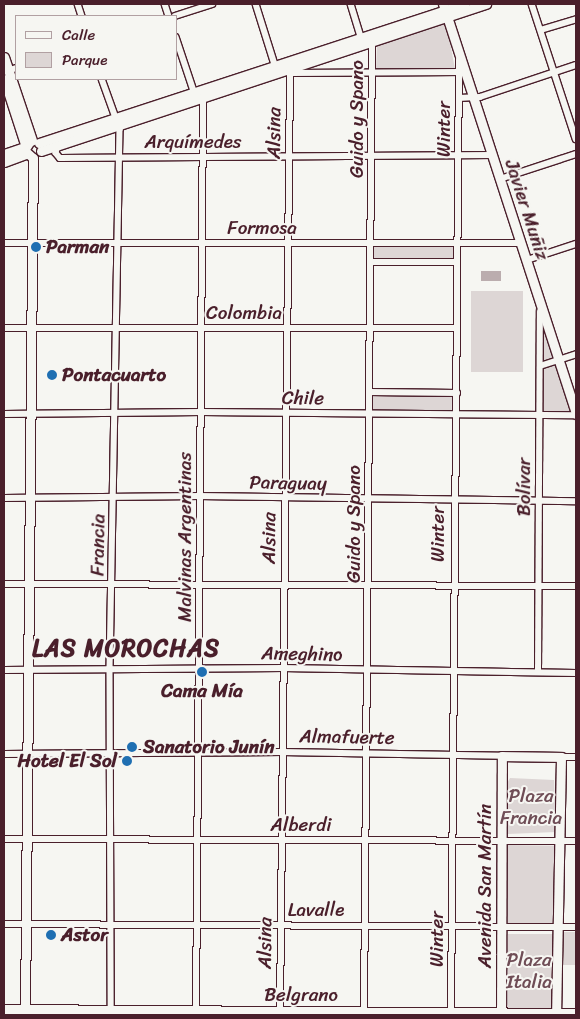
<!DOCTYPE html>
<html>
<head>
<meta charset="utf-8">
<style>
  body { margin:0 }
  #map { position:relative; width:580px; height:1019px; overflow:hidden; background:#f6f6f2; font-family:Sriracha,sans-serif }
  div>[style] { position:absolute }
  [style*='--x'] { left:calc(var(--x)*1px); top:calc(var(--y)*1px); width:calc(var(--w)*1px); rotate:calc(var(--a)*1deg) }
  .green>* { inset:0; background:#ddd6d5; transform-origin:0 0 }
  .water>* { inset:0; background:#bbadae; transform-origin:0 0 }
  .roads { filter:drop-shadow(1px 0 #4a1f2b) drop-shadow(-1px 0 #4a1f2b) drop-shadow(0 1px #4a1f2b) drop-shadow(0 -1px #4a1f2b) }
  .minor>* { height:5.5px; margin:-2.75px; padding:0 2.75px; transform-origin:2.75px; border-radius:2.75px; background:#f6f6f2 }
  .secondary>* { height:9px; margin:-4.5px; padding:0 4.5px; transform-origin:4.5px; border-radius:4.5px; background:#f6f6f2 }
  .dots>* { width:14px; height:14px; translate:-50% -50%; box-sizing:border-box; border:2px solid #f6f6f2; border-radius:50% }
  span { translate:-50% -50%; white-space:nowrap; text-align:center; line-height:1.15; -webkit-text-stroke:4px #f6f6f2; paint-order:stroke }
  .street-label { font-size:19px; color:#4a1f2b }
  .poi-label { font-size:19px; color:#4a1f2b; font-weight:700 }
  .left { translate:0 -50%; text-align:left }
  .right { translate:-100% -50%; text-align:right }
  .park-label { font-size:19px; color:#6f4d56 }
  .district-label { font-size:24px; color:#4a1f2b; font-weight:700; letter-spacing:1px }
  .frame { position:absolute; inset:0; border:5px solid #4a1f2b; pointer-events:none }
  .legend { position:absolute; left:15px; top:15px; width:162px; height:65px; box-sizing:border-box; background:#f6f6f2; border:1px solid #b1a0a2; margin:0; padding:6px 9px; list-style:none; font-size:15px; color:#4a1f2b }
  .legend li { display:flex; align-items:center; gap:10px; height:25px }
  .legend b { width:25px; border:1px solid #b1a0a2 }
</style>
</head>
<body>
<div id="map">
  <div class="green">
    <div style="clip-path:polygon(446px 21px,455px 69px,376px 69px,377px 43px)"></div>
    <div style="left:374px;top:245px;width:81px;height:15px"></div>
    <div style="left:471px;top:291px;width:52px;height:81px"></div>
    <div style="clip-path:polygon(542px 313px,557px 359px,542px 364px)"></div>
    <div style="clip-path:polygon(558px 362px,574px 413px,542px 413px,542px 367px)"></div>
    <div style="left:373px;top:395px;width:79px;height:16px;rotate:1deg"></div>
    <div style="clip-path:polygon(510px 778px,554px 780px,556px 832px,508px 834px,506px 785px)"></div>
    <div style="left:506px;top:845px;width:49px;height:79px;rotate:1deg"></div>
    <div style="left:563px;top:932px;width:13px;height:33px"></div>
    <div style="left:506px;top:934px;width:47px;height:74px"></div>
  </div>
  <div class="water">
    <div style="left:481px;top:271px;width:20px;height:10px"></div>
  </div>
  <div class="roads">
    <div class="minor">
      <div style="--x:78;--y:4;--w:13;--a:72"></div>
      <div style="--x:165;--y:4;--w:13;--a:72"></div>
      <div style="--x:256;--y:4;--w:67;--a:72.6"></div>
      <div style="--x:351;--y:4;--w:38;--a:73"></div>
      <div style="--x:532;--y:4;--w:142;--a:71.9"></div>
      <div style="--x:175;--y:16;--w:39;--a:-18"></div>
      <div style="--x:541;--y:30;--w:37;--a:-17"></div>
      <div style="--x:176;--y:37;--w:60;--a:71.6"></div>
      <div style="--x:4;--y:72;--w:13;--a:-18"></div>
      <div style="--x:291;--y:73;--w:170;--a:-0.3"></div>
      <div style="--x:102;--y:79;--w:53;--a:70.2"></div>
      <div style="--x:120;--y:129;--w:539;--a:91.06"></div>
      <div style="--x:110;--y:668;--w:347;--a:89.8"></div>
      <div style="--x:459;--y:98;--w:21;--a:-3"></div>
      <div style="--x:480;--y:97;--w:101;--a:-18.4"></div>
      <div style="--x:58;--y:145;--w:8;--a:104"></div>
      <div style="--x:56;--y:153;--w:6;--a:51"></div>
      <div style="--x:60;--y:158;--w:432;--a:-0.4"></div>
      <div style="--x:500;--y:179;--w:80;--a:-18.2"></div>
      <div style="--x:4;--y:243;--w:517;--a:0"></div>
      <div style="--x:527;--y:260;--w:52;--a:-18.1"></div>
      <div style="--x:371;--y:262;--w:86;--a:0"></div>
      <div style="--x:4;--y:328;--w:453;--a:0"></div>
      <div style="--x:540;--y:366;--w:38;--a:-18"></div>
      <div style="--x:370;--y:392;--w:87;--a:0.7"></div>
      <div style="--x:4;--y:414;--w:197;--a:-0.6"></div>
      <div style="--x:201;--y:412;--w:375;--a:0.5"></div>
      <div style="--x:4;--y:498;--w:195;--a:-0.6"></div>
      <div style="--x:199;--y:496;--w:377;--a:0.8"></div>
      <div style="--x:4;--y:584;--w:572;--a:0.2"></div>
      <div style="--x:4;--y:670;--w:279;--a:-0.4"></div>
      <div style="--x:283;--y:668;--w:293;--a:1"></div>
      <div style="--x:538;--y:672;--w:360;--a:-89.7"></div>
      <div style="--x:4;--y:754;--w:278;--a:-0.4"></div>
      <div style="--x:282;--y:752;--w:220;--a:1"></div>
      <div style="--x:561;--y:757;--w:15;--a:0"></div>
      <div style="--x:4;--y:839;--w:572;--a:0.2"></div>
      <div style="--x:4;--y:924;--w:572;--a:0.3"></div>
      <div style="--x:280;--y:1013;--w:945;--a:-89.39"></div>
      <div style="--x:364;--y:1014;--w:976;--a:-89.53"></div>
      <div style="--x:196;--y:1015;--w:919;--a:-89.56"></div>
      <div style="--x:451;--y:1015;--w:955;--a:-89.52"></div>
    </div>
    <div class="secondary">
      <div style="--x:443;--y:4;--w:431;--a:72"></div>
      <div style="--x:4;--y:57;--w:88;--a:71.4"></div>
      <div style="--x:4;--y:79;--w:68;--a:72.1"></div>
      <div style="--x:30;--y:141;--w:11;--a:124"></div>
      <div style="--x:24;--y:150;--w:12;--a:42"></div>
      <div style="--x:39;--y:143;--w:448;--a:-18.1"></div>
      <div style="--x:41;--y:151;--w:469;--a:-18.3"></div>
      <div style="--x:4;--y:154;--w:21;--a:-19"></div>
      <div style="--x:4;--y:162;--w:23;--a:-20"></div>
      <div style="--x:4;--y:1009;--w:572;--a:0.4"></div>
      <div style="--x:25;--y:1015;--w:857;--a:-89.47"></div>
      <div style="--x:501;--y:1015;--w:259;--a:-89.8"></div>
      <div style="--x:502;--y:756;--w:59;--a:1"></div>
      <div style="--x:561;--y:757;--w:258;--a:91.1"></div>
    </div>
  </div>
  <div class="dots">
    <div style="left:36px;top:247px;background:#1f6fb2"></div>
    <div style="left:52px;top:375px;background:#1f6fb2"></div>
    <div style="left:202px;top:672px;background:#1f6fb2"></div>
    <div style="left:132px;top:747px;background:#1f6fb2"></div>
    <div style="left:127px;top:761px;background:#1f6fb2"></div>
    <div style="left:51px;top:935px;background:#1f6fb2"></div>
  </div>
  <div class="street-label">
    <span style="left:357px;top:119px;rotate:-90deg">Guido y Spano</span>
    <span style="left:444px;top:129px;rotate:-90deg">Winter</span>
    <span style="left:274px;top:133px;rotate:-89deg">Alsina</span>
    <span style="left:193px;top:142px">Arquímedes</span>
    <span style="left:527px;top:210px;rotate:72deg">Javier Muñiz</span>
    <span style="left:262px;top:228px">Formosa</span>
    <span style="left:244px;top:313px">Colombia</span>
    <span style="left:303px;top:398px;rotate:1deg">Chile</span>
    <span style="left:288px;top:483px;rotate:1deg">Paraguay</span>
    <span style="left:524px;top:487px;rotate:-90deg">Bolívar</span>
    <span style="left:354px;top:524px;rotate:-90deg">Guido y Spano</span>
    <span style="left:438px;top:534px;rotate:-90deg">Winter</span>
    <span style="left:185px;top:537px;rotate:-90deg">Malvinas Argentinas</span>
    <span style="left:269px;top:538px;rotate:-89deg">Alsina</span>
    <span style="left:98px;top:545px;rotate:-89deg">Francia</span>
    <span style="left:302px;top:654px;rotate:1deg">Ameghino</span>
    <span style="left:347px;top:737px;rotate:1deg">Almafuerte</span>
    <span style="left:301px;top:825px">Alberdi</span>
    <span style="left:485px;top:886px;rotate:-90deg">Avenida San Martín</span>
    <span style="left:316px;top:910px">Lavalle</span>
    <span style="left:437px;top:939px;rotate:-90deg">Winter</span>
    <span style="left:265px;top:943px;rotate:-89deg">Alsina</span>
    <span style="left:301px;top:995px">Belgrano</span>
  </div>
  <div class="poi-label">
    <span class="left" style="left:46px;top:247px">Parman</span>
    <span class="left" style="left:62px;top:375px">Pontacuarto</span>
    <span style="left:202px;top:691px">Cama Mía</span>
    <span class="left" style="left:143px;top:747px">Sanatorio Junín</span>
    <span class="right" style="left:117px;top:761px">Hotel El Sol</span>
    <span class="left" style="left:61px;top:935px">Astor</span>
  </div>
  <div class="park-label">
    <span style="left:531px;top:807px">Plaza<br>Francia</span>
    <span style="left:529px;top:971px">Plaza<br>Italia</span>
  </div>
  <div class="district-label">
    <span style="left:126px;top:649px">LAS MOROCHAS</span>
  </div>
  <div class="frame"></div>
  <ul class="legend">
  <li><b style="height:6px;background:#f6f6f2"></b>Calle</li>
  <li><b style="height:14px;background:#ddd6d5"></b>Parque</li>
  </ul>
</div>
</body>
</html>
